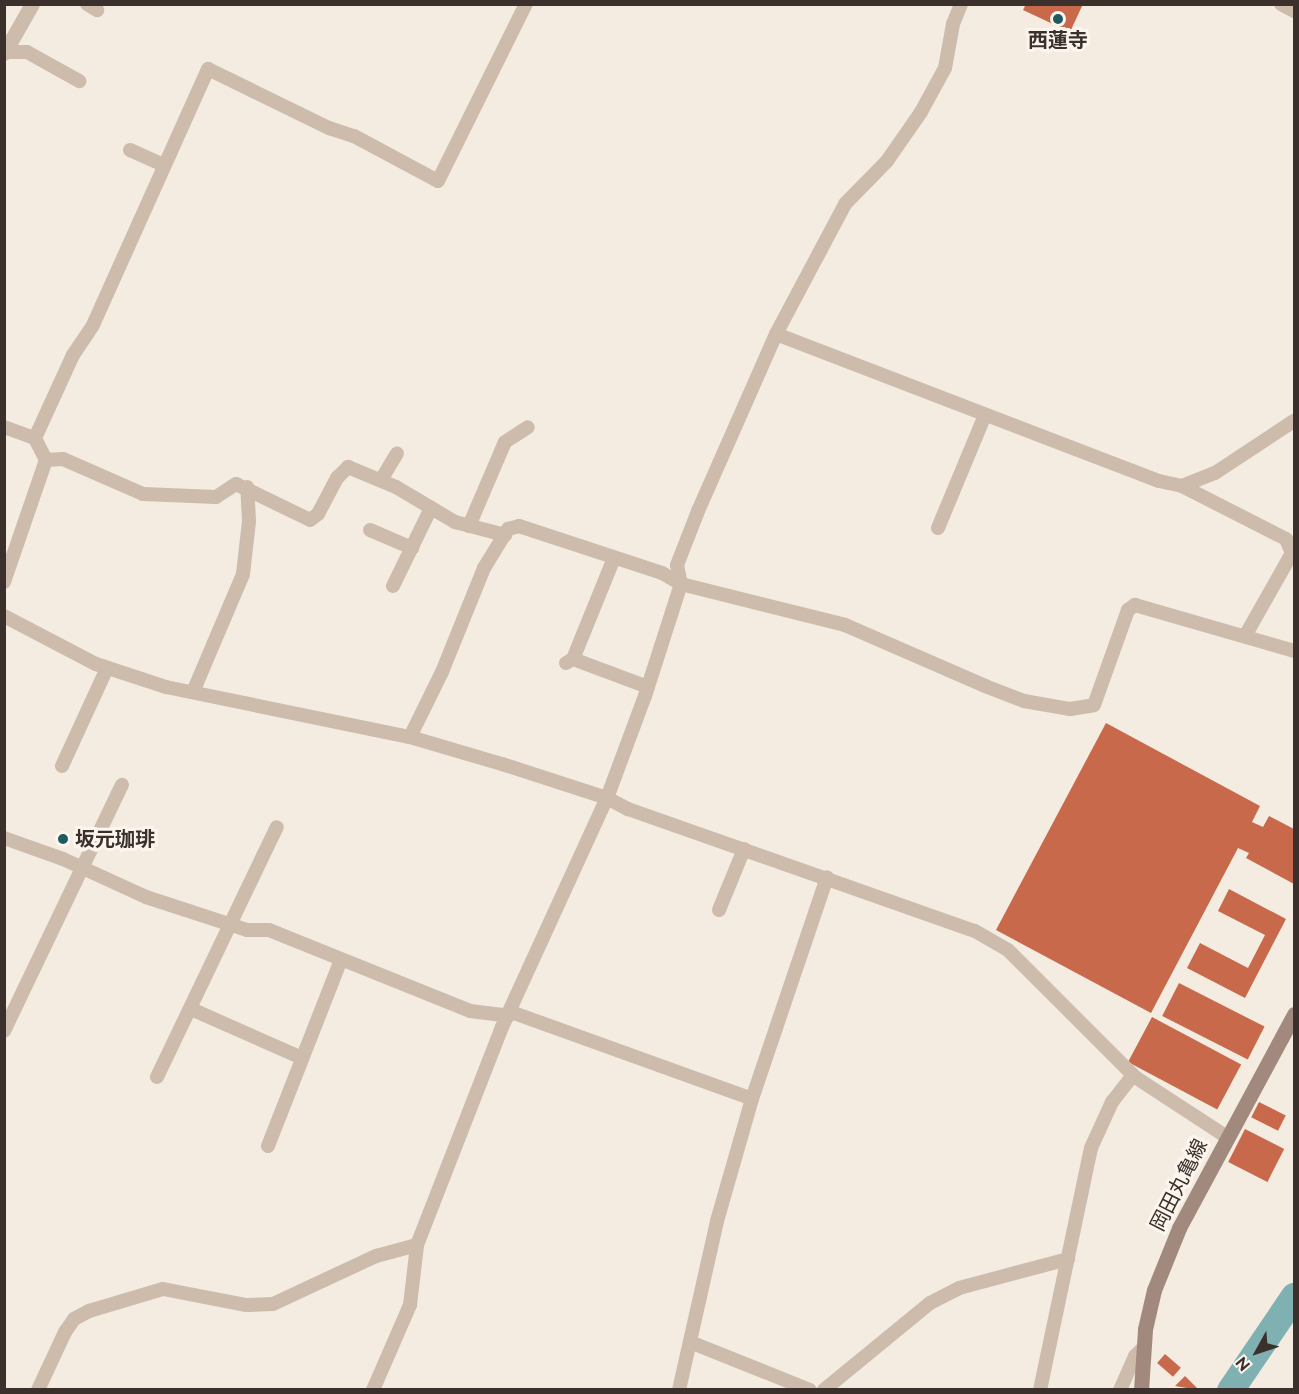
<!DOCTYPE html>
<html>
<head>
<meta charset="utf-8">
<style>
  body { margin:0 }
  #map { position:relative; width:1299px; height:1394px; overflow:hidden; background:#f4ebe1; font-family:Raleway,"Noto Sans JP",sans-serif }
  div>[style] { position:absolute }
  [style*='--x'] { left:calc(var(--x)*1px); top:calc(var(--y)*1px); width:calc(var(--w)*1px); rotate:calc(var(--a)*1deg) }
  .river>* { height:27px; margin:-13.5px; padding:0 13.5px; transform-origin:13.5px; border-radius:13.5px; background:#7fb0b2 }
  .building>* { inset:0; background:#c8694b; transform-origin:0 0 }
  .minor>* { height:14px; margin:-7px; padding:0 7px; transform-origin:7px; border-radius:7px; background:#cdbbac }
  .tertiary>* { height:15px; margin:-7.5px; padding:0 7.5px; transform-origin:7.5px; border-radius:7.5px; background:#cdbbac }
  .secondary>* { height:15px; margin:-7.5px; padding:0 7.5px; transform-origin:7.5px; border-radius:7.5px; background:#a18a7d }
  .dots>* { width:16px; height:16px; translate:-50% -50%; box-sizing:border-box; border:3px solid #fbf5ee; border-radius:50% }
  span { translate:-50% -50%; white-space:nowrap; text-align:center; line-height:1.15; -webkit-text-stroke:6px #fbf5ee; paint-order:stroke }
  .poi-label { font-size:20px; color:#3b302b; font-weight:700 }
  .left { translate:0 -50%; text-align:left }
  .street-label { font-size:20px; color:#3b302b }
  .frame { position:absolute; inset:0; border:6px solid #3b302b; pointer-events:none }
  .north { position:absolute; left:1227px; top:1322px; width:60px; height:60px; -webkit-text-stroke:4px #fbf5ee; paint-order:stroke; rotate:230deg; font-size:16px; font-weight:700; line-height:24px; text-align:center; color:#3b302b }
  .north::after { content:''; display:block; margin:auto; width:21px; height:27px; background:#3b302b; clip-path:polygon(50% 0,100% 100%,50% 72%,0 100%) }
</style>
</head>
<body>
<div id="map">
  <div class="river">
    <div style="--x:1230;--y:1390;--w:114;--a:-55.8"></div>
  </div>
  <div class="building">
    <div style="clip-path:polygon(1026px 4px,1083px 4px,1070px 32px,1023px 10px)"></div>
    <div style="clip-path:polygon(1106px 723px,1260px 806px,1252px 822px,1263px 827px,1269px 816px,1294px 829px,1294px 884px,1246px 858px,1249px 853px,1238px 848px,1151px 1013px,996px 930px)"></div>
    <div style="clip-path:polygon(1229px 889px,1286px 919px,1245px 998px,1187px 968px,1200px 943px,1248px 968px,1265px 935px,1218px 911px)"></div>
    <div style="left:1179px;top:983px;width:96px;height:37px;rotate:27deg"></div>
    <div style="left:1152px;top:1017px;width:101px;height:51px;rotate:28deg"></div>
    <div style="left:1259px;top:1102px;width:30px;height:17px;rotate:27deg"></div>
    <div style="left:1245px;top:1129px;width:44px;height:37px;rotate:27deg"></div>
    <div style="left:1165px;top:1354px;width:21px;height:12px;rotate:41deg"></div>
    <div style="clip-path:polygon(1185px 1376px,1199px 1390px,1175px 1386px)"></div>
  </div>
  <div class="minor">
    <div style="--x:87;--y:4;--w:12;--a:31"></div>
    <div style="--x:1281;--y:4;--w:15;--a:28"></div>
    <div style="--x:5;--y:52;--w:22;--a:0"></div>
    <div style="--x:27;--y:52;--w:60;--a:29.1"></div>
    <div style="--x:130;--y:150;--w:37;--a:24"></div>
    <div style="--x:776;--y:334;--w:410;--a:21"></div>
    <div style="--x:1159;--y:481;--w:24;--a:12"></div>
    <div style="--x:1182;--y:486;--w:35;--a:-22"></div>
    <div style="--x:1215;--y:473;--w:95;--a:-33.4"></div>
    <div style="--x:4;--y:427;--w:33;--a:20"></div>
    <div style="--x:46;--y:460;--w:17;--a:-3"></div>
    <div style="--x:63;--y:459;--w:87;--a:23.6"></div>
    <div style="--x:143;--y:494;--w:73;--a:2.4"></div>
    <div style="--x:216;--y:497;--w:24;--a:-33"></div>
    <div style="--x:236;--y:484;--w:82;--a:25.9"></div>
    <div style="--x:310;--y:520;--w:10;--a:-37"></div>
    <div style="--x:318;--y:514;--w:41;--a:-62.2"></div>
    <div style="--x:337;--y:478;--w:16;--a:-45"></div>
    <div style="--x:348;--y:467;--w:52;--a:22.6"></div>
    <div style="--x:396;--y:487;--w:69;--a:30.7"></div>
    <div style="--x:455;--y:522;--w:52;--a:14.6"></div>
    <div style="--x:381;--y:480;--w:31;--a:-59"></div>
    <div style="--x:1182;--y:486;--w:117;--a:27"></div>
    <div style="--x:1286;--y:539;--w:15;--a:67"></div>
    <div style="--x:1292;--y:553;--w:95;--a:119.5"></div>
    <div style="--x:469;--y:526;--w:91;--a:-66.8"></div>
    <div style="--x:505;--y:442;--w:27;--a:-33"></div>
    <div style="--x:938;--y:528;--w:122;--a:-67.4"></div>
    <div style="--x:370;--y:530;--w:46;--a:23.2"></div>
    <div style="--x:4;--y:582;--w:129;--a:-71"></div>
    <div style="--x:46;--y:460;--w:25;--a:-117"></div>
    <div style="--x:35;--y:438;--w:91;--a:-65.4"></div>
    <div style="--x:73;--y:355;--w:36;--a:-56"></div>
    <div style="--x:93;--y:325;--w:281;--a:-65.8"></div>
    <div style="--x:208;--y:69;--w:135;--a:26"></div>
    <div style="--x:329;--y:128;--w:26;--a:18"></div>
    <div style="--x:354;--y:136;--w:95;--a:28.2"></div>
    <div style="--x:438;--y:181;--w:198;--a:-63.6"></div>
    <div style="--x:393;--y:586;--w:87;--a:-64"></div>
    <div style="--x:4;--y:616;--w:104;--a:27.6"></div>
    <div style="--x:96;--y:664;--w:74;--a:18.2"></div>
    <div style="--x:166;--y:687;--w:249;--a:11.6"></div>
    <div style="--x:410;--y:737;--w:96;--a:16.4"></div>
    <div style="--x:502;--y:764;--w:110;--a:17.9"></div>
    <div style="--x:607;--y:798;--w:24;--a:28"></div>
    <div style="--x:628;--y:809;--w:368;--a:19.4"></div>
    <div style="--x:975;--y:931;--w:38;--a:30"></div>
    <div style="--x:1008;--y:950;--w:180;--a:45"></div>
    <div style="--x:1135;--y:1077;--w:110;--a:33.1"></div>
    <div style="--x:573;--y:659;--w:109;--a:-67.9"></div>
    <div style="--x:566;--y:663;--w:8;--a:-30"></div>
    <div style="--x:573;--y:659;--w:80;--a:20.5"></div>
    <div style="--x:193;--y:692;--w:128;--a:-67"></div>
    <div style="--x:243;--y:574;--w:53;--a:-83.5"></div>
    <div style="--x:249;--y:521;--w:34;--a:-93"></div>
    <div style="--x:410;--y:737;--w:72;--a:-63.8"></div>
    <div style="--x:442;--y:672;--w:112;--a:-68"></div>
    <div style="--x:484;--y:568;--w:46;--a:-58.4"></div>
    <div style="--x:508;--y:529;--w:11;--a:-15"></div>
    <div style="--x:519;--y:526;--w:151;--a:18.2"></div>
    <div style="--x:662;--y:573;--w:22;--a:30"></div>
    <div style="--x:681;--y:584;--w:169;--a:14"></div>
    <div style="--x:845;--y:625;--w:153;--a:23.5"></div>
    <div style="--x:985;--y:686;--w:42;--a:21"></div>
    <div style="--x:1024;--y:701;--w:47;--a:9.9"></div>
    <div style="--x:1070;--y:709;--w:24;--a:-9"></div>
    <div style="--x:1094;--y:705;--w:101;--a:-70.3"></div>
    <div style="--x:1128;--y:610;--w:9;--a:-36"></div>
    <div style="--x:1135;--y:605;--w:166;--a:16.1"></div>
    <div style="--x:62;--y:766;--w:108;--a:-65.3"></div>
    <div style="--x:4;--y:838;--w:63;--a:19.6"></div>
    <div style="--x:63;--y:859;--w:91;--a:24.6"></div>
    <div style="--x:146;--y:897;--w:106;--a:18.1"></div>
    <div style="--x:247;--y:930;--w:22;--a:0"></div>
    <div style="--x:269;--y:930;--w:217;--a:21.9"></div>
    <div style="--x:470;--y:1011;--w:39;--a:7"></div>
    <div style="--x:719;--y:910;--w:66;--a:-67.7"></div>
    <div style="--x:191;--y:1009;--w:121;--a:23.8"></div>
    <div style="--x:511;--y:1012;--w:256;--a:19.8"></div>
    <div style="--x:4;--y:1031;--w:273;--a:-64.4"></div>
    <div style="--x:157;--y:1077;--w:277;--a:-64.4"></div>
    <div style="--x:268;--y:1146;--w:200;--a:-68.6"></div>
    <div style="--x:690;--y:1342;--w:129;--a:21.8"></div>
    <div style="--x:38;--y:1390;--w:64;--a:-65"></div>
    <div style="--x:65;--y:1332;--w:16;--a:-55"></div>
    <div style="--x:74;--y:1319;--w:17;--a:-28"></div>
    <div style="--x:89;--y:1311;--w:77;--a:-16.6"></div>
    <div style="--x:163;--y:1289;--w:85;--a:10.9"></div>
    <div style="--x:246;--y:1305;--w:27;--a:-2"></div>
    <div style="--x:273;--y:1304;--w:114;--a:-25"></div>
    <div style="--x:376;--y:1256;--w:42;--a:-15"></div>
    <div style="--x:373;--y:1390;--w:93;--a:-66.5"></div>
    <div style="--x:410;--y:1305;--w:60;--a:-83.3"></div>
    <div style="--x:417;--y:1245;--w:234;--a:-68.7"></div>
    <div style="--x:502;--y:1027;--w:252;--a:-65.4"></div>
    <div style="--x:607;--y:798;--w:109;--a:-69.6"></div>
    <div style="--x:645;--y:696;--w:118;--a:-72.2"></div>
    <div style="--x:681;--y:584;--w:19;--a:-102"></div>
    <div style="--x:677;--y:565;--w:58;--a:-68.7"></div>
    <div style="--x:698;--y:511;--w:193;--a:-66.2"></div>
    <div style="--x:776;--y:334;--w:147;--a:-62"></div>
    <div style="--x:845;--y:204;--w:60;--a:-45.7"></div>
    <div style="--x:887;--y:161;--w:60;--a:-55.2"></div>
    <div style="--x:921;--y:112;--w:50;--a:-61.4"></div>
    <div style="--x:945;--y:68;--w:45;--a:-79.7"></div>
    <div style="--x:953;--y:24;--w:22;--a:-68"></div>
    <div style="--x:679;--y:1390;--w:173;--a:-77.3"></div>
    <div style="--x:717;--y:1221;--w:127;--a:-74"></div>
    <div style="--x:752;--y:1099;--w:234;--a:-71.3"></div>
    <div style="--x:824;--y:1390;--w:137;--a:-39.4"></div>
    <div style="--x:930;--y:1303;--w:33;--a:-27"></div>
    <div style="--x:959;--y:1288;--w:113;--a:-14.9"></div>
    <div style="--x:1040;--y:1390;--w:247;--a:-78.1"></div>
    <div style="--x:1091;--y:1148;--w:51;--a:-65.5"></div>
    <div style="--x:1112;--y:1102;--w:34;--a:-52"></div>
    <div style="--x:1120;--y:1390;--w:37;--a:-66"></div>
    <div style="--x:1135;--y:1356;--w:11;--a:-45"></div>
  </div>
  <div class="tertiary">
    <div style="--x:4;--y:53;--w:56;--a:-60.3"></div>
  </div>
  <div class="secondary">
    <div style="--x:1141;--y:1390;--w:61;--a:-86.2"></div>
    <div style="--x:1145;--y:1329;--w:40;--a:-77"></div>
    <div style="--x:1154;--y:1290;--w:67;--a:-68"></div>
    <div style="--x:1179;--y:1228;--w:243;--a:-61.7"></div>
  </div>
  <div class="dots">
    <div style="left:1058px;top:19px;background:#1f5a5e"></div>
    <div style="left:63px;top:839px;background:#1f5a5e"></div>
  </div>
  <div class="poi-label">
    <span style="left:1058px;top:40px">西蓮寺</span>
    <span class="left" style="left:75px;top:839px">坂元珈琲</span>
  </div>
  <div class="street-label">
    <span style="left:1179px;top:1185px;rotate:-63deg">岡田丸亀線</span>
  </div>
  <div class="frame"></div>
  <div class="north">N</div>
</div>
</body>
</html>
